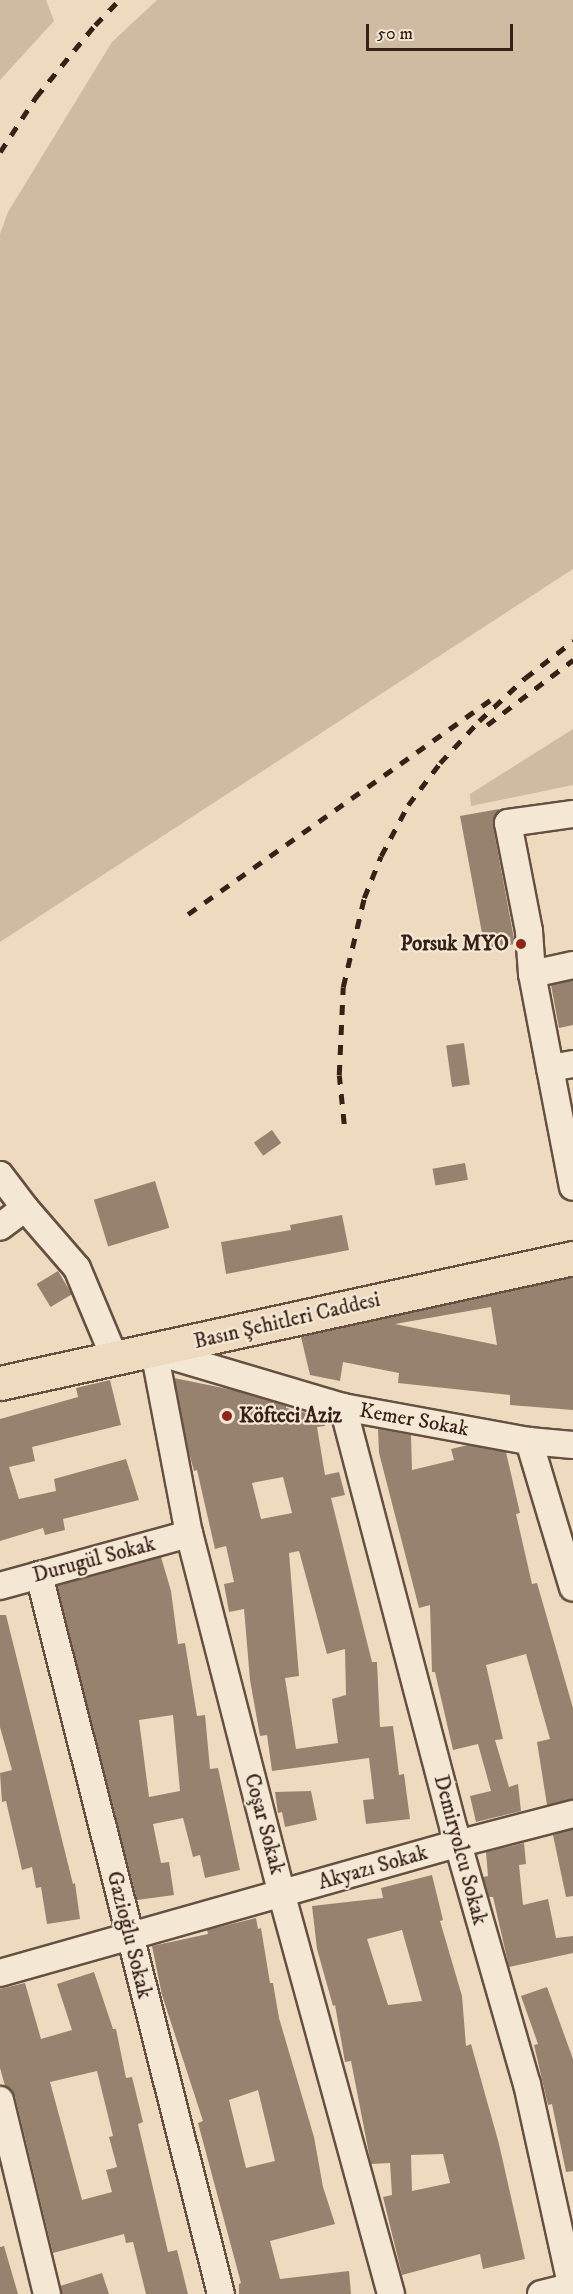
<!DOCTYPE html>
<html>
<head>
<meta charset="utf-8">
<style>
  body { margin:0 }
  #map { position:relative; width:573px; height:2294px; overflow:hidden; background:#eedbbf; font-family:"IM FELL DW Pica",serif }
  div>[style] { position:absolute }
  [style*='--x'] { left:calc(var(--x)*1px); top:calc(var(--y)*1px); width:calc(var(--w)*1px); rotate:calc(var(--a)*1deg) }
  .green>* { inset:0; background:#cfbba2 }
  .building>* { inset:0; background:#96826e; transform-origin:0 0 }
  .roads { filter:drop-shadow(2px 0 #655041) drop-shadow(-2px 0 #655041) drop-shadow(0 2px #655041) drop-shadow(0 -2px #655041) }
  .minor>* { height:26px; margin:-13px; padding:0 13px; transform-origin:13px; border-radius:13px; background:#f4e8d5 }
  .major>* { height:33px; margin:-16.5px; padding:0 16.5px; transform-origin:16.5px; border-radius:16.5px; background:#eedbbf }
  .rail>* { height:4.5px; margin-top:-2.25px; transform-origin:0; background:repeating-linear-gradient(90deg,#372117 0 10px,transparent 0 20px) }
  .dots>* { width:16px; height:16px; translate:-50% -50%; box-sizing:border-box; border:3px solid #f4e8d5; border-radius:50% }
  span { translate:-50% -50%; white-space:nowrap; text-align:center; line-height:1.15; -webkit-text-stroke:4.5px #f4e8d5; paint-order:stroke }
  .poi-label { font-size:21px; color:#372117; font-weight:700 }
  .right { translate:-100% -50%; text-align:right }
  .left { translate:0 -50%; text-align:left }
  .street-label { font-size:21px; color:#372117 }
  .scale { position:absolute; left:366px; top:24px; width:147px; height:27px; box-sizing:border-box; border:3px solid #372117; border-top:0; padding-left:8px; font-size:18px; line-height:21px; white-space:nowrap; color:#372117; -webkit-text-stroke:4px #f4e8d5; paint-order:stroke }
</style>
</head>
<body>
<div id="map">
  <div class="green">
    <div style="clip-path:polygon(0 0,46px 0,54px 21px,0 80px)"></div>
    <div style="clip-path:polygon(157px 0,573px 0,573px 569px,0 942px,0 234px,8px 212px,112px 42px)"></div>
    <div style="clip-path:polygon(573px 729px,573px 785px,471px 806px,470px 794px)"></div>
  </div>
  <div class="building">
    <div style="clip-path:polygon(499px 809px,493px 826px,515px 944px,485px 949px,460px 816px)"></div>
    <div style="clip-path:polygon(573px 980px,573px 1025px,559px 1028px,551px 985px)"></div>
    <div style="left:464px;top:1043px;width:42px;height:18px;rotate:82deg"></div>
    <div style="left:272px;top:1130px;width:16px;height:22px;rotate:55deg"></div>
    <div style="left:465px;top:1163px;width:17px;height:33px;rotate:80deg"></div>
    <div style="left:155px;top:1181px;width:49px;height:64px;rotate:73deg"></div>
    <div style="clip-path:polygon(342px 1215px,349px 1250px,226px 1274px,221px 1242px,291px 1230px,290px 1225px)"></div>
    <div style="left:58px;top:1271px;width:27px;height:25px;rotate:59deg"></div>
    <div style="clip-path:polygon(evenodd,573px 1277px,573px 1410px,510px 1405px,510px 1395px,398px 1383px,399px 1373px,343px 1362px,340px 1381px,310px 1375px,301px 1337px,573px 1277px,491px 1307px,497px 1345px,395px 1324px,491px 1307px)"></div>
    <div style="clip-path:polygon(evenodd,174px 1378px,233px 1390px,286px 1406px,286px 1408px,324px 1417px,325px 1426px,317px 1427px,325px 1475px,339px 1472px,345px 1495px,331px 1498px,372px 1662px,377px 1662px,380px 1727px,393px 1726px,399px 1775px,404px 1774px,410px 1819px,366px 1824px,363px 1800px,374px 1799px,369px 1758px,272px 1771px,267px 1735px,260px 1736px,250px 1680px,244px 1609px,229px 1612px,224px 1584px,234px 1582px,226px 1546px,215px 1549px,197px 1470px,194px 1471px,188px 1449px,174px 1378px,283px 1477px,292px 1513px,261px 1519px,252px 1483px,283px 1477px,174px 1378px,299px 1551px,327px 1654px,345px 1649px,346px 1695px,332px 1699px,338px 1743px,296px 1749px,285px 1678px,299px 1676px,289px 1553px,299px 1551px)"></div>
    <div style="clip-path:polygon(110px 1380px,121px 1425px,32px 1447px,35px 1461px,9px 1467px,19px 1499px,56px 1491px,54px 1479px,126px 1459px,139px 1500px,63px 1519px,65px 1530px,45px 1535px,43px 1528px,0 1541px,0 1419px,78px 1397px,76px 1388px)"></div>
    <div style="clip-path:polygon(378px 1429px,411px 1435px,412px 1470px,454px 1460px,451px 1449px,468px 1445px,506px 1452px,520px 1513px,516px 1514px,532px 1584px,537px 1583px,573px 1708px,573px 1799px,547px 1805px,537px 1742px,550px 1739px,526px 1654px,486px 1665px,503px 1739px,495px 1740px,509px 1787px,518px 1784px,521px 1811px,476px 1822px,470px 1796px,491px 1791px,478px 1744px,453px 1750px,435px 1672px,432px 1672px,430px 1605px,419px 1608px,379px 1453px)"></div>
    <div style="clip-path:polygon(evenodd,161px 1557px,171px 1591px,178px 1644px,185px 1643px,197px 1716px,205px 1715px,210px 1769px,218px 1768px,240px 1870px,205px 1878px,200px 1855px,193px 1857px,183px 1818px,153px 1824px,161px 1863px,169px 1862px,174px 1895px,137px 1900px,57px 1586px,161px 1557px,173px 1715px,180px 1791px,149px 1797px,139px 1720px,173px 1715px)"></div>
    <div style="clip-path:polygon(0 1615px,6px 1615px,73px 1884px,75px 1883px,80px 1919px,47px 1924px,41px 1887px,36px 1888px,32px 1867px,22px 1870px,6px 1801px,2px 1802px,0 1773px,12px 1770px,0 1727px)"></div>
    <div style="clip-path:polygon(311px 1791px,317px 1820px,285px 1827px,282px 1812px,278px 1813px,275px 1792px)"></div>
    <div style="clip-path:polygon(573px 1829px,573px 1896px,566px 1897px,553px 1835px)"></div>
    <div style="clip-path:polygon(524px 1843px,526px 1864px,519px 1865px,523px 1905px,548px 1899px,556px 1938px,573px 1936px,573px 1953px,509px 1967px,493px 1897px,489px 1897px,483px 1877px,488px 1876px,486px 1852px)"></div>
    <div style="clip-path:polygon(evenodd,432px 1875px,443px 1920px,440px 1921px,462px 1996px,466px 2046px,471px 2044px,499px 2144px,525px 2259px,483px 2269px,480px 2254px,402px 2275px,383px 2197px,392px 2195px,390px 2163px,371px 2164px,351px 2061px,345px 2062px,335px 2005px,333px 2006px,317px 1949px,312px 1906px,383px 1898px,381px 1888px,432px 1875px,402px 1930px,422px 2001px,388px 2005px,367px 1939px,402px 1930px,432px 1875px,443px 2154px,450px 2183px,412px 2191px,411px 2155px,443px 2154px)"></div>
    <div style="clip-path:polygon(evenodd,256px 1918px,258px 1929px,261px 1928px,270px 1983px,273px 1983px,279px 2018px,314px 2137px,323px 2187px,335px 2224px,270px 2241px,280px 2279px,349px 2271px,351px 2294px,239px 2294px,239px 2284px,241px 2283px,198px 2123px,203px 2121px,162px 1995px,152px 1946px,208px 1934px,207px 1930px,256px 1918px,258px 2090px,275px 2161px,246px 2168px,229px 2100px,258px 2090px)"></div>
    <div style="clip-path:polygon(evenodd,94px 1972px,113px 2029px,116px 2029px,126px 2078px,132px 2077px,143px 2122px,138px 2124px,168px 2252px,177px 2250px,188px 2294px,146px 2294px,133px 2242px,126px 2243px,124px 2234px,53px 2253px,15px 2096px,5px 2086px,0 2068px,0 1989px,25px 1983px,41px 2039px,72px 2030px,57px 1984px,94px 1972px,97px 2071px,113px 2136px,109px 2137px,117px 2167px,106px 2170px,112px 2192px,82px 2200px,50px 2082px,97px 2071px)"></div>
    <div style="clip-path:polygon(547px 1987px,573px 2059px,573px 2171px,566px 2172px,552px 2104px,548px 2105px,534px 2045px,538px 2044px,521px 1996px)"></div>
    <div style="clip-path:polygon(4px 2246px,18px 2294px,0 2294px,0 2247px)"></div>
    <div style="clip-path:polygon(102px 2273px,109px 2294px,62px 2294px,60px 2286px)"></div>
  </div>
  <div class="roads">
    <div class="minor">
      <div style="--x:532;--y:974;--w:42;--a:-12.4"></div>
      <div style="--x:573;--y:1064;--w:23;--a:170"></div>
      <div style="--x:550;--y:1068;--w:121;--a:79.1"></div>
      <div style="--x:550;--y:1068;--w:96;--a:-100.8"></div>
      <div style="--x:532;--y:974;--w:43;--a:-94"></div>
      <div style="--x:529;--y:931;--w:110;--a:-101"></div>
      <div style="--x:508;--y:823;--w:66;--a:-7.9"></div>
      <div style="--x:0;--y:1175;--w:41;--a:52.9"></div>
      <div style="--x:25;--y:1208;--w:31;--a:143"></div>
      <div style="--x:25;--y:1208;--w:79;--a:49.1"></div>
      <div style="--x:77;--y:1268;--w:99;--a:67.3"></div>
      <div style="--x:343;--y:1407;--w:437;--a:75.3"></div>
      <div style="--x:454;--y:1830;--w:264;--a:74"></div>
      <div style="--x:527;--y:2084;--w:215;--a:77.6"></div>
      <div style="--x:529;--y:1441;--w:153;--a:73.3"></div>
      <div style="--x:39;--y:1575;--w:742;--a:75.8"></div>
      <div style="--x:0;--y:1586;--w:196;--a:-15.4"></div>
      <div style="--x:0;--y:1973;--w:475;--a:-15.8"></div>
      <div style="--x:457;--y:1844;--w:120;--a:-14.5"></div>
      <div style="--x:0;--y:2100;--w:200;--a:76.4"></div>
      <div style="--x:391;--y:2294;--w:414;--a:-105.3"></div>
      <div style="--x:282;--y:1895;--w:373;--a:-104.4"></div>
      <div style="--x:189;--y:1534;--w:186;--a:-100.8"></div>
      <div style="--x:154;--y:1351;--w:197;--a:16.5"></div>
      <div style="--x:343;--y:1407;--w:189;--a:10.4"></div>
      <div style="--x:529;--y:1441;--w:44;--a:5.2"></div>
      <div style="--x:541;--y:2294;--w:33;--a:-14"></div>
    </div>
    <div class="major">
      <div style="--x:0;--y:1383;--w:586;--a:-12.31"></div>
    </div>
  </div>
  <div class="rail">
    <div style="--x:0;--y:152;--w:66;--a:-56.8"></div>
    <div style="--x:36;--y:97;--w:93;--a:-50.7"></div>
    <div style="--x:95;--y:25;--w:35;--a:-46"></div>
    <div style="--x:487;--y:725;--w:108;--a:-37.1"></div>
    <div style="--x:188;--y:914;--w:377;--a:-35.3"></div>
    <div style="--x:344;--y:1124;--w:49;--a:-95.8"></div>
    <div style="--x:339;--y:1075;--w:88;--a:-87.4"></div>
    <div style="--x:343;--y:987;--w:91;--a:-76.7"></div>
    <div style="--x:364;--y:898;--w:45;--a:-68"></div>
    <div style="--x:381;--y:856;--w:58;--a:-62.1"></div>
    <div style="--x:408;--y:805;--w:53;--a:-52.7"></div>
    <div style="--x:440;--y:763;--w:57;--a:-47.1"></div>
    <div style="--x:479;--y:721;--w:63;--a:-43.1"></div>
    <div style="--x:525;--y:678;--w:61;--a:-37.6"></div>
  </div>
  <div class="dots">
    <div style="left:521px;top:944px;background:#8f2418"></div>
    <div style="left:227px;top:1416px;background:#8f2418"></div>
  </div>
  <div class="poi-label">
    <span class="right" style="left:509px;top:944px">Porsuk MYO</span>
    <span class="left" style="left:239px;top:1416px">Köfteci Aziz</span>
  </div>
  <div class="street-label">
    <span style="left:287px;top:1321px;rotate:-13deg">Basın Şehitleri Caddesi</span>
    <span style="left:414px;top:1420px;rotate:10deg">Kemer Sokak</span>
    <span style="left:94px;top:1560px;rotate:-15deg">Durugül Sokak</span>
    <span style="left:264px;top:1824px;rotate:75deg">Coşar Sokak</span>
    <span style="left:460px;top:1850px;rotate:75deg">Demiryolcu Sokak</span>
    <span style="left:373px;top:1868px;rotate:-16deg">Akyazı Sokak</span>
    <span style="left:129px;top:1935px;rotate:76deg">Gazioğlu Sokak</span>
  </div>
  <div class="scale">50 m</div>
</div>
</body>
</html>
